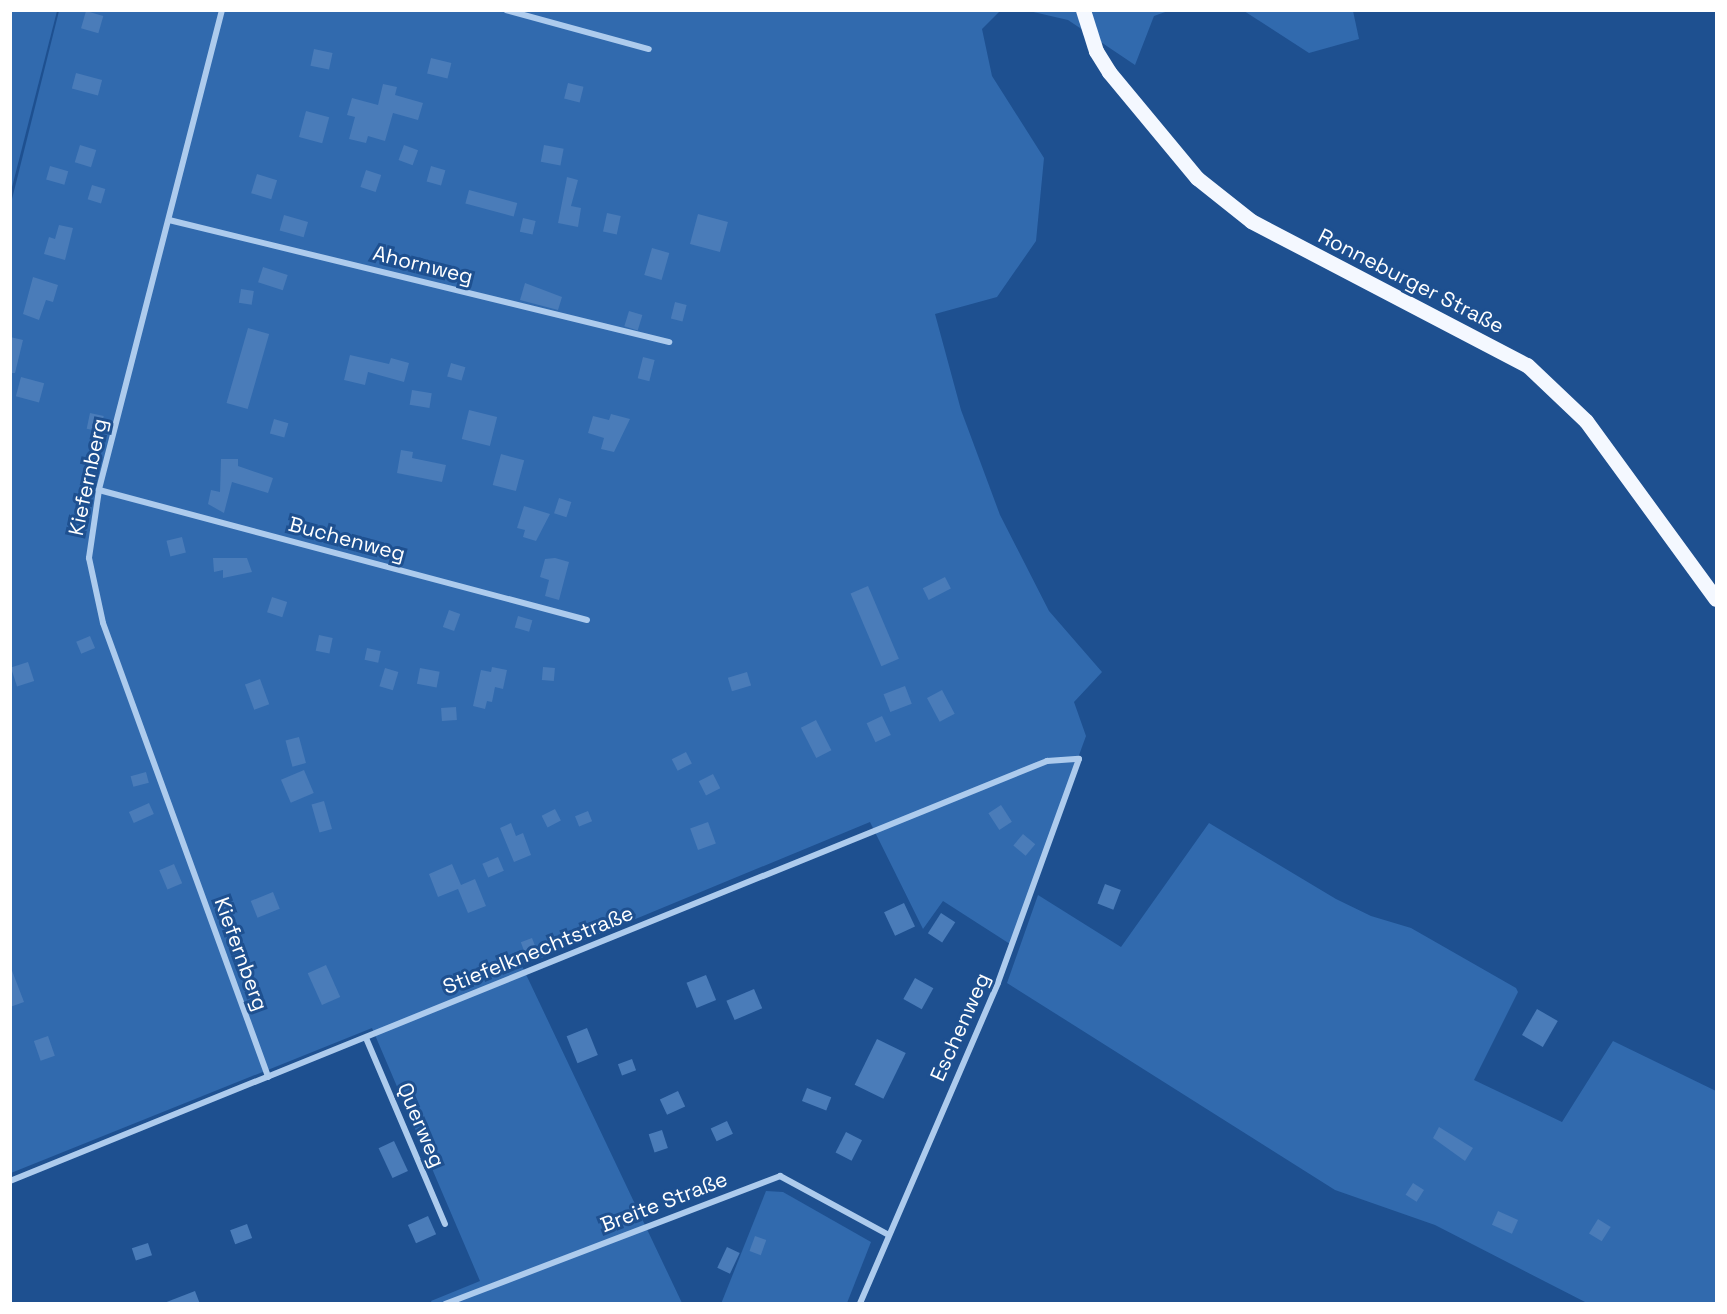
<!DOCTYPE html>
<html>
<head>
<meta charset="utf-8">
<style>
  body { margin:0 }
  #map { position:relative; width:1727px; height:1314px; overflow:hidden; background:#1e5090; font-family:"Space Grotesk",sans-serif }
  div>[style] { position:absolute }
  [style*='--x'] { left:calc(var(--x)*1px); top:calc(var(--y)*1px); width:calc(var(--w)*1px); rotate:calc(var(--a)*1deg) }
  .green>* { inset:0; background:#316aae }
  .building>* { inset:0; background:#4a7cb9; transform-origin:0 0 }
  .street>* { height:6px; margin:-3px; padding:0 3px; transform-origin:3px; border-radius:3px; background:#adcbed }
  .primary>* { height:15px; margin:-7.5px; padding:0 7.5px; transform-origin:7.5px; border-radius:7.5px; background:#f4f8ff }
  span { translate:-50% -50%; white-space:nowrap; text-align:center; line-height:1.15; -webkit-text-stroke:6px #1e5090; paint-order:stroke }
  .street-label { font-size:21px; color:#fff }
  .frame { position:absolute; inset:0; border:12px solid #fff; pointer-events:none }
</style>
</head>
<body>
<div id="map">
  <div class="green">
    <div style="clip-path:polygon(11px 10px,57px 11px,11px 191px,10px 11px)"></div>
    <div style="clip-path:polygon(59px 11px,1000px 11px,982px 29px,992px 76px,1044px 158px,1036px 241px,997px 297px,935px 314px,961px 410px,1000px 515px,1049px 611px,1102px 672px,1074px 702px,1086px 736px,1010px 944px,943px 901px,923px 929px,870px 822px,522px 966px,682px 1303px,432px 1303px,431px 1301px,480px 1281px,372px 1028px,11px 1173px,10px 207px)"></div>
    <div style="clip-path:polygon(1029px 11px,1168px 11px,1154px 16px,1135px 65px,1068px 20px)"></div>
    <div style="clip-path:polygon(1244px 11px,1353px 11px,1359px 39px,1309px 53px)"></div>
    <div style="clip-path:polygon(1209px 823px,1336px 899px,1371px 916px,1411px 928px,1516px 988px,1518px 992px,1474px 1080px,1562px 1122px,1613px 1041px,1716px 1091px,1716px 1303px,1587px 1303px,1435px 1225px,1335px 1190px,1007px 983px,1038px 895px,1121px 947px)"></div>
    <div style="clip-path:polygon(766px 1191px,783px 1192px,871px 1242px,847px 1303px,721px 1304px)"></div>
  </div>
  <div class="building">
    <div style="left:86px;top:11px;width:18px;height:18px;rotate:16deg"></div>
    <div style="left:314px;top:49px;width:19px;height:17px;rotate:12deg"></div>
    <div style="left:431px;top:58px;width:21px;height:16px;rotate:14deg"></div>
    <div style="left:76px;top:73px;width:27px;height:16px;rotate:15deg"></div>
    <div style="left:568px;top:83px;width:16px;height:16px;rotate:14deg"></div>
    <div style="clip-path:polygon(383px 84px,397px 87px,395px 95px,423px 103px,418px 120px,393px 113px,385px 141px,368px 136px,366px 143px,349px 139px,355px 117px,347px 115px,352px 98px,378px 105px)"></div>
    <div style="left:306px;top:111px;width:24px;height:27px;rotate:15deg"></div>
    <div style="left:80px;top:145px;width:17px;height:18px;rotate:17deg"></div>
    <div style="left:404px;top:145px;width:15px;height:16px;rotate:20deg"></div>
    <div style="left:544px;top:145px;width:20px;height:17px;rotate:11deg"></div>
    <div style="left:50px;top:166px;width:19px;height:14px;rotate:16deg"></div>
    <div style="left:431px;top:166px;width:15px;height:16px;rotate:16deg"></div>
    <div style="left:366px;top:170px;width:16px;height:18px;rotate:18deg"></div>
    <div style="left:257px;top:174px;width:21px;height:20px;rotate:17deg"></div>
    <div style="clip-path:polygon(567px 177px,578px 180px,571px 206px,581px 208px,578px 227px,558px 223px)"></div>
    <div style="left:92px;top:185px;width:14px;height:15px;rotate:17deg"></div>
    <div style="left:469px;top:190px;width:50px;height:14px;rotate:15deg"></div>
    <div style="left:607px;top:213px;width:14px;height:19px;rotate:12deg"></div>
    <div style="left:698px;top:214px;width:31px;height:31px;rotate:15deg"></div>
    <div style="left:284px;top:215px;width:25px;height:16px;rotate:16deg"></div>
    <div style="left:523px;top:218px;width:13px;height:14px;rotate:13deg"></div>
    <div style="clip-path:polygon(59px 225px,73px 228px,65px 260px,44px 254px,49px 237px,55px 239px)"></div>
    <div style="left:652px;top:248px;width:18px;height:28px;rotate:16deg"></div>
    <div style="left:263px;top:267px;width:26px;height:16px;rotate:18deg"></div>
    <div style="clip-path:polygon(33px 277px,58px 285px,53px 302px,46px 300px,39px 320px,23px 314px)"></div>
    <div style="clip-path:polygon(525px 283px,562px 297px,558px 310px,520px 300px)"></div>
    <div style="left:241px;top:289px;width:13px;height:14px;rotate:9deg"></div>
    <div style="left:675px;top:302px;width:12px;height:17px;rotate:14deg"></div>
    <div style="left:629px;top:311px;width:14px;height:16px;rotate:17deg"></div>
    <div style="left:248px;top:328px;width:22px;height:78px;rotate:16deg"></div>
    <div style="clip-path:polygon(10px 337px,23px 340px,15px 373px,10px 373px)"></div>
    <div style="clip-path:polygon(350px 355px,389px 364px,391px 358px,409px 363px,404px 382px,368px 372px,365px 385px,344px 380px)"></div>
    <div style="left:643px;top:357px;width:12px;height:22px;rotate:14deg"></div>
    <div style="left:451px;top:363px;width:15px;height:14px;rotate:16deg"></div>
    <div style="left:21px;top:377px;width:24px;height:20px;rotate:15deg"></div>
    <div style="left:412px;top:390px;width:20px;height:15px;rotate:9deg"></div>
    <div style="left:469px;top:410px;width:29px;height:30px;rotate:14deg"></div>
    <div style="left:90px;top:413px;width:14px;height:16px;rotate:12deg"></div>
    <div style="clip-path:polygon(611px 414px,630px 419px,614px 452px,601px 449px,604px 438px,588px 433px,593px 416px,609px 420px)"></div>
    <div style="left:274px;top:419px;width:15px;height:15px;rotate:16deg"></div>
    <div style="clip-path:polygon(401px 450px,413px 452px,412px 458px,446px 465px,442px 482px,397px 473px)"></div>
    <div style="left:501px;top:454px;width:24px;height:32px;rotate:15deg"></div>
    <div style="clip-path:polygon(221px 459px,238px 459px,238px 466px,273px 478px,268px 493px,232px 482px,224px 513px,208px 504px,211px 490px,220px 492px)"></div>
    <div style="left:559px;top:498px;width:13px;height:16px;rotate:18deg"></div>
    <div style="clip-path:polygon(524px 506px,550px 514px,536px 541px,523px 537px,525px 530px,517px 528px)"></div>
    <div style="left:182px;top:537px;width:16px;height:16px;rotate:76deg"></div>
    <div style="clip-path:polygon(213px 558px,247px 558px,252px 572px,223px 578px,223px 570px,214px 572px)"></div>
    <div style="clip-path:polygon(555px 558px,569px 562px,559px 600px,545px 596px,549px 580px,540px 577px,545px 559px)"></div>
    <div style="left:945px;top:577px;width:13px;height:25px;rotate:63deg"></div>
    <div style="left:868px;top:586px;width:79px;height:19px;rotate:67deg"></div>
    <div style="left:272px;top:597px;width:16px;height:16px;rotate:18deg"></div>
    <div style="left:449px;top:610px;width:12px;height:18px;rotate:20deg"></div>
    <div style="left:518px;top:616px;width:15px;height:12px;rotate:16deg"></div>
    <div style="left:319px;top:635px;width:14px;height:16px;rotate:12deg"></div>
    <div style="left:90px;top:636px;width:13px;height:15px;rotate:67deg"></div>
    <div style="left:367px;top:648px;width:14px;height:12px;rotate:12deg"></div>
    <div style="left:28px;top:662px;width:20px;height:18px;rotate:72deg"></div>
    <div style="clip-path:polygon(492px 667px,507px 670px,503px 689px,495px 687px,492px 702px,487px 701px,485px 709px,473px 706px,481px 670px,491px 672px)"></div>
    <div style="left:543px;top:667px;width:12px;height:13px;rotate:5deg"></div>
    <div style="left:385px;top:668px;width:14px;height:19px;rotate:17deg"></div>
    <div style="left:420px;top:668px;width:20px;height:16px;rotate:11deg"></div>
    <div style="left:747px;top:672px;width:14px;height:20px;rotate:73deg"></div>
    <div style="left:260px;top:679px;width:27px;height:16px;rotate:70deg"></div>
    <div style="left:905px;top:686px;width:19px;height:23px;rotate:69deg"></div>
    <div style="left:942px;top:690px;width:27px;height:17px;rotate:62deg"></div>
    <div style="left:456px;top:707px;width:13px;height:15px;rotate:86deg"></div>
    <div style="left:882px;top:716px;width:21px;height:17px;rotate:65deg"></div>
    <div style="left:816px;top:720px;width:34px;height:17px;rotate:63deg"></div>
    <div style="left:299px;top:737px;width:27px;height:14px;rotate:75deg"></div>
    <div style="left:686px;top:752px;width:13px;height:16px;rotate:63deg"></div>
    <div style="left:304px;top:770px;width:25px;height:25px;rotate:67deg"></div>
    <div style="left:146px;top:772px;width:11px;height:16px;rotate:75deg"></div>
    <div style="left:713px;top:774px;width:16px;height:16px;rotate:63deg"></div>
    <div style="left:324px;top:801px;width:29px;height:13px;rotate:74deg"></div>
    <div style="left:149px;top:803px;width:12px;height:22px;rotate:66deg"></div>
    <div style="left:1001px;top:805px;width:20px;height:15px;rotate:57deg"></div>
    <div style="left:555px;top:809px;width:13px;height:15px;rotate:63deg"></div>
    <div style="left:588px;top:811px;width:11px;height:14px;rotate:68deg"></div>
    <div style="left:708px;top:822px;width:23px;height:19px;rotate:70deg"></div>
    <div style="clip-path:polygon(511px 823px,516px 836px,523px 833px,531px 855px,514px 862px,500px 828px)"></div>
    <div style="left:1023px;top:834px;width:16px;height:15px;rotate:40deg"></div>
    <div style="left:498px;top:857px;width:15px;height:17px;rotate:67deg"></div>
    <div style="left:174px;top:864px;width:21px;height:16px;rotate:67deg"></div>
    <div style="clip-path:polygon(452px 864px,461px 885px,475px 879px,486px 906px,468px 913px,458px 889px,438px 897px,429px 874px)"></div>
    <div style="left:1105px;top:884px;width:17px;height:21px;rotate:21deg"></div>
    <div style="left:273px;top:892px;width:18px;height:24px;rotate:68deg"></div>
    <div style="left:904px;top:903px;width:26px;height:22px;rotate:65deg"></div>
    <div style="left:941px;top:913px;width:17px;height:24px;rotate:33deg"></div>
    <div style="left:532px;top:938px;width:14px;height:12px;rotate:69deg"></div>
    <div style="left:326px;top:965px;width:35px;height:20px;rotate:66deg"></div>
    <div style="clip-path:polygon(11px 968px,24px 1002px,10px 1007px,10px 969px)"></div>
    <div style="left:706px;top:975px;width:27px;height:21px;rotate:68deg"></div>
    <div style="left:915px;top:978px;width:21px;height:24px;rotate:29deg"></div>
    <div style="left:754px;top:989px;width:21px;height:30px;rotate:67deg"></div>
    <div style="left:1537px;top:1009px;width:24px;height:30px;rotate:30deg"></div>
    <div style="left:587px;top:1028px;width:29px;height:22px;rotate:68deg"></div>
    <div style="left:48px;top:1036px;width:21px;height:15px;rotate:71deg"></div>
    <div style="left:877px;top:1039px;width:32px;height:51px;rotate:26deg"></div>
    <div style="left:632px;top:1059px;width:12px;height:15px;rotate:70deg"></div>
    <div style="left:807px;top:1088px;width:26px;height:14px;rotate:21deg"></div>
    <div style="left:678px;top:1091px;width:17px;height:20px;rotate:65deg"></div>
    <div style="left:727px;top:1121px;width:14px;height:18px;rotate:65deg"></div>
    <div style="clip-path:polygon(1439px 1127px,1473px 1148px,1465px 1161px,1433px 1138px)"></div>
    <div style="left:662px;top:1130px;width:19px;height:14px;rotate:72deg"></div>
    <div style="left:846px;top:1132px;width:18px;height:23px;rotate:27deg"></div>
    <div style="left:394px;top:1141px;width:33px;height:17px;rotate:65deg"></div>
    <div style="left:1413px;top:1183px;width:13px;height:14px;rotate:32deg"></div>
    <div style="left:1498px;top:1211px;width:22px;height:15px;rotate:24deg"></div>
    <div style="left:428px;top:1216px;width:20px;height:22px;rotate:66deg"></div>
    <div style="left:1598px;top:1219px;width:15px;height:17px;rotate:32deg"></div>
    <div style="left:247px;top:1224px;width:15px;height:18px;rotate:70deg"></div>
    <div style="left:755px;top:1236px;width:12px;height:16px;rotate:20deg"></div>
    <div style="left:148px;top:1243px;width:13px;height:17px;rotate:72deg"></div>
    <div style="left:727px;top:1247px;width:14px;height:23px;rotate:25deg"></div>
    <div style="clip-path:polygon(195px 1291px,200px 1304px,164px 1304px,164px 1303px)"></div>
  </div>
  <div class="street">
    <div style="--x:222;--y:10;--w:496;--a:104.4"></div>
    <div style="--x:99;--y:490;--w:69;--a:98.4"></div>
    <div style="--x:89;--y:558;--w:66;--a:77.8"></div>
    <div style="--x:103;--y:623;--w:483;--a:70"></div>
    <div style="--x:506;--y:10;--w:148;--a:15.3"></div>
    <div style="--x:169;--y:220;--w:515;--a:13.71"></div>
    <div style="--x:99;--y:490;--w:505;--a:14.92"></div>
    <div style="--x:366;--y:1038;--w:202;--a:67"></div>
    <div style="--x:10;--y:1181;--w:1119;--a:-22.05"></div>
    <div style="--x:1047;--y:761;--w:32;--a:-4"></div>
    <div style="--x:1079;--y:759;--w:238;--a:109.9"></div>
    <div style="--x:998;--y:983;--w:349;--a:113.3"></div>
    <div style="--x:445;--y:1304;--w:359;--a:-20.9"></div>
    <div style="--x:780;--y:1176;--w:122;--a:28.5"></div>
  </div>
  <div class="primary">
    <div style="--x:1083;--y:10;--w:43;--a:72.4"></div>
    <div style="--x:1096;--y:51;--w:25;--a:58"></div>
    <div style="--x:1109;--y:72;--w:138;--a:50.3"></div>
    <div style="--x:1197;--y:178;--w:69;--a:38.5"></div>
    <div style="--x:1251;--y:221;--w:311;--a:27.6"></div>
    <div style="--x:1527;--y:365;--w:81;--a:43.5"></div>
    <div style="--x:1586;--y:421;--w:220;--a:53.9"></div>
  </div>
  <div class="street-label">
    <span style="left:423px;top:265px;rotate:14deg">Ahornweg</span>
    <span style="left:1411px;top:281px;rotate:27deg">Ronneburger Straße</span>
    <span style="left:88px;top:477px;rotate:-78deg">Kiefernberg</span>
    <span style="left:347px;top:539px;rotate:15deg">Buchenweg</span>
    <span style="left:538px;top:950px;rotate:-22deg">Stiefelknechtstraße</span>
    <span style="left:241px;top:954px;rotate:70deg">Kiefernberg</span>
    <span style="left:960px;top:1027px;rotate:-66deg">Eschenweg</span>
    <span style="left:421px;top:1125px;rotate:67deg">Querweg</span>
    <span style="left:664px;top:1202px;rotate:-21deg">Breite Straße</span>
  </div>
  <div class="frame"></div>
</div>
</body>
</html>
